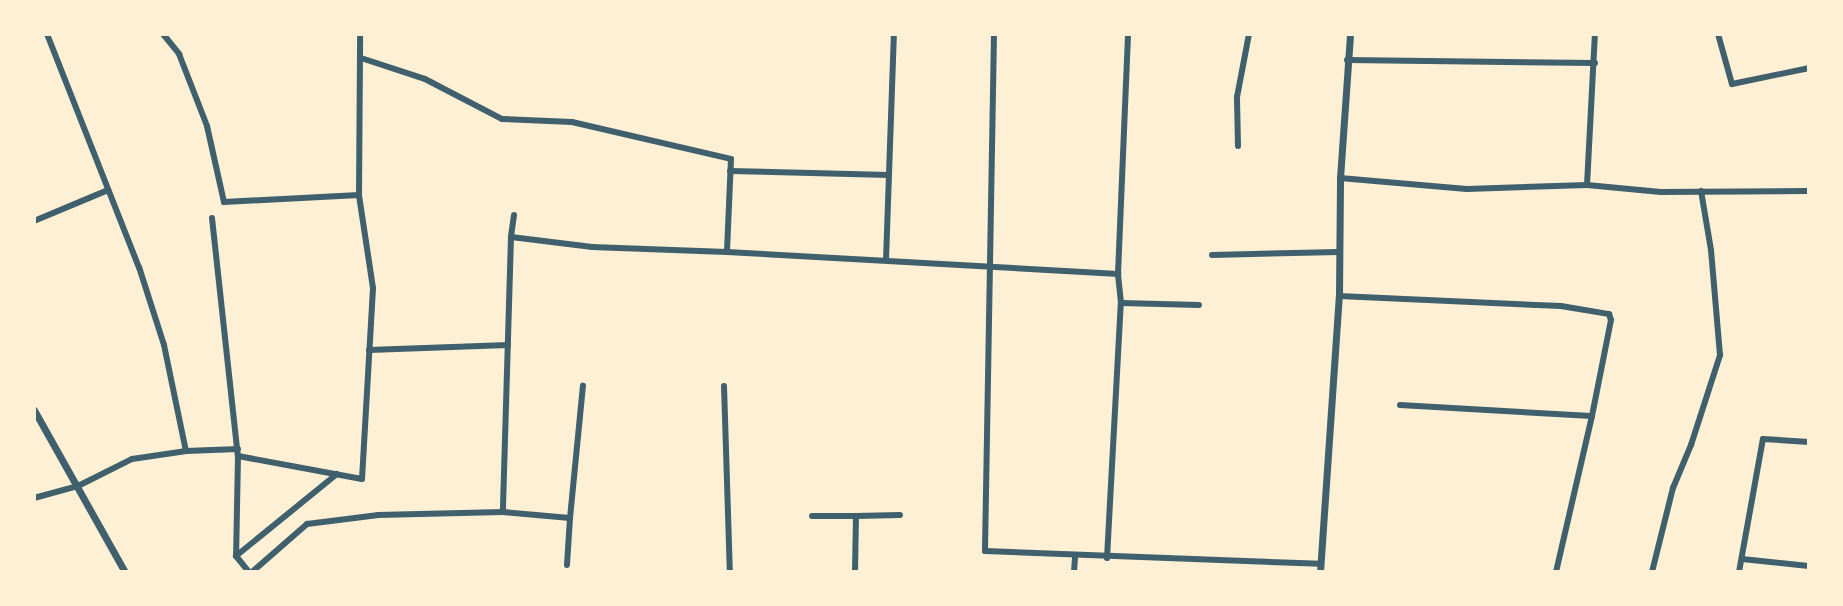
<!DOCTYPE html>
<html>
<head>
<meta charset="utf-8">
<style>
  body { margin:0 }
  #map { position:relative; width:1843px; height:606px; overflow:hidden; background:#fdf0d5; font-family:Ubuntu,sans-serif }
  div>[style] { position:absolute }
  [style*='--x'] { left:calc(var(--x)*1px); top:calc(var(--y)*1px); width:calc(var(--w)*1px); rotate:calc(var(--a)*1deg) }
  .minor>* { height:6px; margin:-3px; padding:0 3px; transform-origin:3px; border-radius:3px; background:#3f606c }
  .tertiary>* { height:7px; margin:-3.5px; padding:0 3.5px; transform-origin:3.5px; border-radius:3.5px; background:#3f606c }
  span { translate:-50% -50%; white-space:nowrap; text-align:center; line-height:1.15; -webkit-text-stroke:6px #fdf0d5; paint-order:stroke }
  .frame { position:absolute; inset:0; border:36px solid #fdf0d5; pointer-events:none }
</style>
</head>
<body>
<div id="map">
  <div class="minor">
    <div style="--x:47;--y:34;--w:251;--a:68.5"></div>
    <div style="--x:139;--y:267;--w:82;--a:72.2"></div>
    <div style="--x:164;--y:345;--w:108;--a:78.3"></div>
    <div style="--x:186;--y:451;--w:52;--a:-2.2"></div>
    <div style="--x:163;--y:34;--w:26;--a:51"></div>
    <div style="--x:179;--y:54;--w:77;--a:68.7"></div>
    <div style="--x:207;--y:126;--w:78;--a:77.4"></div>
    <div style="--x:224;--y:202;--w:135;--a:-3"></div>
    <div style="--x:994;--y:34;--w:517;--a:91"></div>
    <div style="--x:985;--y:551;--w:335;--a:2.2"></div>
    <div style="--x:1718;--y:34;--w:52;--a:74.4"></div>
    <div style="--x:1732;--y:84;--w:79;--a:-11.7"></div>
    <div style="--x:361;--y:58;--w:67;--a:18.2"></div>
    <div style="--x:425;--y:79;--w:87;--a:27.5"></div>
    <div style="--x:502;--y:119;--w:70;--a:2.5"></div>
    <div style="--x:572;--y:122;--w:163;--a:13.1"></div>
    <div style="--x:731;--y:159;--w:93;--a:92.5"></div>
    <div style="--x:727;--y:252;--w:392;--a:3.2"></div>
    <div style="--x:1347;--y:60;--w:248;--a:0.7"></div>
    <div style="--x:1238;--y:146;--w:49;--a:-91.2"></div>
    <div style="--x:1237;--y:97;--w:64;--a:-79.2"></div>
    <div style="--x:730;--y:171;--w:159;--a:1.4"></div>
    <div style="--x:1340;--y:178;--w:127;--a:5"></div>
    <div style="--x:1467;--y:189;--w:120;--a:-1.9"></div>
    <div style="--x:1587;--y:185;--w:74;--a:5.4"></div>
    <div style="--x:1661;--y:192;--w:148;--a:-0.4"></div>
    <div style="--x:1587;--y:185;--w:151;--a:-87"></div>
    <div style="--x:514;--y:215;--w:22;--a:98"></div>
    <div style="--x:511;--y:237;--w:82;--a:7"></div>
    <div style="--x:592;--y:247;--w:135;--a:2.1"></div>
    <div style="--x:212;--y:218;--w:239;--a:83.8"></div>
    <div style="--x:238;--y:456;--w:126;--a:10.5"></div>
    <div style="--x:362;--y:479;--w:191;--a:-86.7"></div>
    <div style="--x:373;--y:288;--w:94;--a:-98.6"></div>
    <div style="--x:359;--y:195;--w:161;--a:-89.6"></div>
    <div style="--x:34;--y:221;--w:80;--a:-22.7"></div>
    <div style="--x:511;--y:237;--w:275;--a:91.7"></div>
    <div style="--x:503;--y:512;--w:67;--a:5.1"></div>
    <div style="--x:570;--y:518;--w:47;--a:93.7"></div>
    <div style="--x:1212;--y:255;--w:127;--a:-1.4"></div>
    <div style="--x:886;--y:260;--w:226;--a:-88"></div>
    <div style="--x:1339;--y:296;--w:222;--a:2.6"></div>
    <div style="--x:1561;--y:306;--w:49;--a:9.5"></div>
    <div style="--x:1609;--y:314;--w:6;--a:72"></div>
    <div style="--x:1611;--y:320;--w:98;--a:101.2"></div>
    <div style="--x:1592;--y:416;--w:160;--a:103"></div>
    <div style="--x:1121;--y:303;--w:78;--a:1.5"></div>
    <div style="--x:369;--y:350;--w:139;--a:-2.1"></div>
    <div style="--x:724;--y:386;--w:186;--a:88.2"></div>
    <div style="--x:1400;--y:405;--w:192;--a:3.3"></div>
    <div style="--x:238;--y:456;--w:100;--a:91.1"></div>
    <div style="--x:236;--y:556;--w:130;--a:-39.1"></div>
    <div style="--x:34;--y:498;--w:46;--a:-15.3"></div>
    <div style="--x:78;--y:486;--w:60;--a:-26.6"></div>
    <div style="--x:132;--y:459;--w:55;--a:-8.4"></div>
    <div style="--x:812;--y:516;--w:44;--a:0"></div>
    <div style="--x:570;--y:518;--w:133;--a:-84.4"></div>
    <div style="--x:236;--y:556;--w:21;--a:51"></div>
    <div style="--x:1107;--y:558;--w:255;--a:-86.9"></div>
    <div style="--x:1121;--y:303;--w:29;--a:-96"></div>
    <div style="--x:1118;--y:274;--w:240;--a:-87.6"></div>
    <div style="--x:1742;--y:559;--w:67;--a:6"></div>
    <div style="--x:252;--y:572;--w:73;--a:-41.1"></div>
    <div style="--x:307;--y:524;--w:72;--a:-7.2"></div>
    <div style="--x:378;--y:515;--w:125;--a:-1.4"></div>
    <div style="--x:855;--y:572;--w:56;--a:-89"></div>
    <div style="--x:856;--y:516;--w:44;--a:-1.3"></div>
    <div style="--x:1074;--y:572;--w:16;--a:-86"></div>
    <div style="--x:1652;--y:572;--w:87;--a:-76"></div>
    <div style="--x:1673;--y:488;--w:47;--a:-67.3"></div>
    <div style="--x:1691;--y:445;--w:95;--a:-72.1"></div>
    <div style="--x:1720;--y:355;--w:105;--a:-94.9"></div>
    <div style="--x:1711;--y:250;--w:60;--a:-99.6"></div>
    <div style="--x:1739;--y:572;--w:135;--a:-79.8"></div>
    <div style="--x:1763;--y:439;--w:46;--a:3.7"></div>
  </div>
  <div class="tertiary">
    <div style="--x:34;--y:410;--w:186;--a:60.7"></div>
    <div style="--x:1320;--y:572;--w:277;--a:-86.1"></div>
    <div style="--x:1339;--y:296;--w:118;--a:-89.5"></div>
    <div style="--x:1340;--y:178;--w:144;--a:-86"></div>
  </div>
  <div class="frame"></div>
</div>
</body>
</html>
